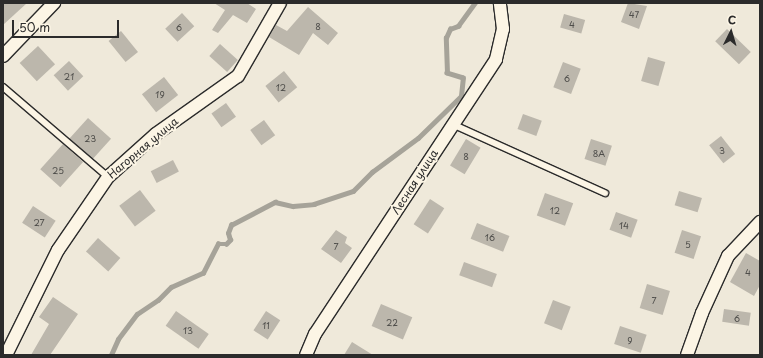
<!DOCTYPE html>
<html>
<head>
<meta charset="utf-8">
<style>
  body { margin:0 }
  #map { position:relative; width:763px; height:358px; overflow:hidden; background:#efe9da; font-family:"Playpen Sans",sans-serif }
  div>[style] { position:absolute }
  [style*='--x'] { left:calc(var(--x)*1px); top:calc(var(--y)*1px); width:calc(var(--w)*1px); rotate:calc(var(--a)*1deg) }
  .stream>* { height:4.5px; margin:-2.25px; padding:0 2.25px; transform-origin:2.25px; border-radius:2.25px; background:#a6a399 }
  .building>* { inset:0; background:#bcb7ac; transform-origin:0 0 }
  .roads { filter:drop-shadow(1px 0 #2b2b2b) drop-shadow(-1px 0 #2b2b2b) drop-shadow(0 1px #2b2b2b) drop-shadow(0 -1px #2b2b2b) }
  .lane>* { height:6px; margin:-3px; padding:0 3px; transform-origin:3px; border-radius:3px; background:#fcf5e5 }
  .street>* { height:12px; margin:-6px; padding:0 6px; transform-origin:6px; border-radius:6px; background:#fcf5e5 }
  span { translate:-50% -50%; white-space:nowrap; text-align:center; line-height:1.15; -webkit-text-stroke:4px #fcf5e5; paint-order:stroke }
  .number-label { font-size:9px; color:#4f4e4b }
  .number-label span { -webkit-text-stroke-width:0 }
  .street-label { font-size:11px; color:#2b2b2b }
  .frame { position:absolute; inset:0; border:4px solid #2b2b2b; pointer-events:none }
  .north { position:absolute; left:711px; top:12px; width:40px; height:40px; -webkit-text-stroke:3px #fcf5e5; paint-order:stroke; rotate:5deg; font-size:11px; font-weight:700; line-height:16px; text-align:center; color:#2b2b2b }
  .north::after { content:''; display:block; margin:auto; width:14px; height:18px; background:#2b2b2b; clip-path:polygon(50% 0,100% 100%,50% 72%,0 100%) }
  .scale { position:absolute; left:12px; top:20px; width:107px; height:18px; box-sizing:border-box; border:2px solid #2b2b2b; border-top:0; padding-left:5px; font-size:12px; line-height:14px; white-space:nowrap; color:#2b2b2b; -webkit-text-stroke:3px #fcf5e5; paint-order:stroke }
</style>
</head>
<body>
<div id="map">
  <div class="stream">
    <div style="--x:111;--y:355;--w:17;--a:-66"></div>
    <div style="--x:118;--y:339;--w:31;--a:-53"></div>
    <div style="--x:137;--y:314;--w:25;--a:-34"></div>
    <div style="--x:158;--y:300;--w:18;--a:-45"></div>
    <div style="--x:171;--y:287;--w:35;--a:-24"></div>
    <div style="--x:203;--y:273;--w:33;--a:-63"></div>
    <div style="--x:218;--y:244;--w:8;--a:0"></div>
    <div style="--x:226;--y:244;--w:6;--a:-45"></div>
    <div style="--x:230;--y:240;--w:7;--a:-106"></div>
    <div style="--x:228;--y:233;--w:9;--a:-69"></div>
    <div style="--x:231;--y:225;--w:50;--a:-27.6"></div>
    <div style="--x:275;--y:202;--w:18;--a:13"></div>
    <div style="--x:293;--y:206;--w:21;--a:-5"></div>
    <div style="--x:314;--y:204;--w:41;--a:-18.4"></div>
    <div style="--x:353;--y:191;--w:27;--a:-45"></div>
    <div style="--x:372;--y:172;--w:57;--a:-36.5"></div>
    <div style="--x:418;--y:138;--w:60;--a:-44.3"></div>
    <div style="--x:461;--y:96;--w:18;--a:-84"></div>
    <div style="--x:463;--y:78;--w:17;--a:-163"></div>
    <div style="--x:447;--y:73;--w:35;--a:-92"></div>
    <div style="--x:446;--y:38;--w:10;--a:-66"></div>
    <div style="--x:450;--y:29;--w:9;--a:-21"></div>
    <div style="--x:458;--y:26;--w:29;--a:-54"></div>
  </div>
  <div class="building">
    <div style="clip-path:polygon(3px 3px,27px 3px,3px 25px)"></div>
    <div style="clip-path:polygon(214px 3px,247px 3px,256px 9px,247px 23px,233px 15px,218px 33px,212px 30px,225px 10px)"></div>
    <div style="clip-path:polygon(628px 3px,647px 6px,639px 29px,621px 22px)"></div>
    <div style="clip-path:polygon(308px 7px,338px 33px,328px 45px,313px 33px,299px 55px,269px 37px,276px 25px,287px 31px)"></div>
    <div style="left:182px;top:13px;width:18px;height:23px;rotate:47deg"></div>
    <div style="left:564px;top:14px;width:22px;height:14px;rotate:16deg"></div>
    <div style="left:727px;top:29px;width:33px;height:17px;rotate:44deg"></div>
    <div style="left:121px;top:31px;width:27px;height:16px;rotate:51deg"></div>
    <div style="left:220px;top:44px;width:24px;height:16px;rotate:42deg"></div>
    <div style="left:38px;top:46px;width:25px;height:25px;rotate:47deg"></div>
    <div style="left:648px;top:57px;width:18px;height:25px;rotate:16deg"></div>
    <div style="left:69px;top:61px;width:21px;height:21px;rotate:47deg"></div>
    <div style="left:563px;top:62px;width:19px;height:27px;rotate:21deg"></div>
    <div style="left:284px;top:71px;width:21px;height:24px;rotate:51deg"></div>
    <div style="left:164px;top:77px;width:23px;height:28px;rotate:52deg"></div>
    <div style="left:226px;top:103px;width:17px;height:18px;rotate:54deg"></div>
    <div style="left:523px;top:114px;width:20px;height:16px;rotate:20deg"></div>
    <div style="left:88px;top:118px;width:31px;height:28px;rotate:42deg"></div>
    <div style="left:264px;top:120px;width:19px;height:17px;rotate:54deg"></div>
    <div style="left:721px;top:136px;width:23px;height:15px;rotate:52deg"></div>
    <div style="left:466px;top:139px;width:17px;height:31px;rotate:31deg"></div>
    <div style="left:591px;top:139px;width:22px;height:21px;rotate:18deg"></div>
    <div style="left:63px;top:144px;width:27px;height:34px;rotate:42deg"></div>
    <div style="left:173px;top:160px;width:13px;height:25px;rotate:63deg"></div>
    <div style="left:140px;top:190px;width:26px;height:26px;rotate:53deg"></div>
    <div style="left:679px;top:191px;width:24px;height:15px;rotate:17deg"></div>
    <div style="left:545px;top:193px;width:30px;height:24px;rotate:20deg"></div>
    <div style="left:430px;top:199px;width:17px;height:30px;rotate:33deg"></div>
    <div style="left:33px;top:206px;width:27px;height:20px;rotate:33deg"></div>
    <div style="left:616px;top:212px;width:23px;height:19px;rotate:20deg"></div>
    <div style="left:477px;top:223px;width:35px;height:17px;rotate:22deg"></div>
    <div style="clip-path:polygon(336px 230px,347px 237px,345px 243px,352px 248px,341px 263px,321px 249px)"></div>
    <div style="left:682px;top:230px;width:20px;height:24px;rotate:18deg"></div>
    <div style="left:98px;top:238px;width:30px;height:18px;rotate:42deg"></div>
    <div style="clip-path:polygon(746px 253px,760px 261px,760px 285px,754px 296px,730px 282px)"></div>
    <div style="left:464px;top:262px;width:35px;height:14px;rotate:20deg"></div>
    <div style="left:647px;top:284px;width:24px;height:25px;rotate:17deg"></div>
    <div style="clip-path:polygon(53px 297px,78px 314px,50px 355px,31px 355px,49px 324px,39px 317px)"></div>
    <div style="left:553px;top:300px;width:19px;height:25px;rotate:21deg"></div>
    <div style="left:381px;top:304px;width:34px;height:24px;rotate:23deg"></div>
    <div style="left:724px;top:309px;width:27px;height:13px;rotate:8deg"></div>
    <div style="left:176px;top:311px;width:40px;height:18px;rotate:35deg"></div>
    <div style="left:266px;top:311px;width:17px;height:23px;rotate:33deg"></div>
    <div style="left:620px;top:326px;width:28px;height:19px;rotate:18deg"></div>
    <div style="clip-path:polygon(352px 342px,373px 355px,344px 355px)"></div>
  </div>
  <div class="roads">
    <div class="lane">
      <div style="--x:3;--y:87;--w:138;--a:40.6"></div>
      <div style="--x:452;--y:124;--w:168;--a:24.3"></div>
    </div>
    <div class="street">
      <div style="--x:3;--y:56;--w:74;--a:-46.1"></div>
      <div style="--x:6;--y:355;--w:117;--a:-63.7"></div>
      <div style="--x:58;--y:250;--w:88;--a:-55.6"></div>
      <div style="--x:108;--y:177;--w:64;--a:-41.9"></div>
      <div style="--x:156;--y:134;--w:100;--a:-35.3"></div>
      <div style="--x:238;--y:76;--w:84;--a:-60.1"></div>
      <div style="--x:306;--y:355;--w:23;--a:-67"></div>
      <div style="--x:315;--y:334;--w:329;--a:-56.6"></div>
      <div style="--x:496;--y:59;--w:31;--a:-77"></div>
      <div style="--x:503;--y:29;--w:26;--a:-97"></div>
      <div style="--x:687;--y:355;--w:45;--a:-70.3"></div>
      <div style="--x:702;--y:313;--w:63;--a:-65.5"></div>
      <div style="--x:728;--y:256;--w:47;--a:-46.7"></div>
    </div>
  </div>
  <div class="number-label">
    <span style="left:634px;top:14px">47</span>
    <span style="left:572px;top:24px">4</span>
    <span style="left:318px;top:26px">8</span>
    <span style="left:179px;top:27px">6</span>
    <span style="left:69px;top:76px">21</span>
    <span style="left:567px;top:78px">6</span>
    <span style="left:281px;top:87px">12</span>
    <span style="left:160px;top:94px">19</span>
    <span style="left:90px;top:138px">23</span>
    <span style="left:722px;top:150px">3</span>
    <span style="left:599px;top:153px">8А</span>
    <span style="left:466px;top:156px">8</span>
    <span style="left:58px;top:170px">25</span>
    <span style="left:555px;top:210px">12</span>
    <span style="left:39px;top:222px">27</span>
    <span style="left:624px;top:225px">14</span>
    <span style="left:490px;top:237px">16</span>
    <span style="left:688px;top:244px">5</span>
    <span style="left:336px;top:246px">7</span>
    <span style="left:748px;top:272px">4</span>
    <span style="left:654px;top:300px">7</span>
    <span style="left:737px;top:318px">6</span>
    <span style="left:392px;top:322px">22</span>
    <span style="left:266px;top:325px">11</span>
    <span style="left:188px;top:330px">13</span>
    <span style="left:630px;top:340px">9</span>
  </div>
  <div class="street-label">
    <span style="left:143px;top:148px;rotate:-40deg">Нагорная улица</span>
    <span style="left:415px;top:182px;rotate:-57deg">Лесная улица</span>
  </div>
  <div class="frame"></div>
  <div class="north">С</div>
  <div class="scale">50 m</div>
</div>
</body>
</html>
